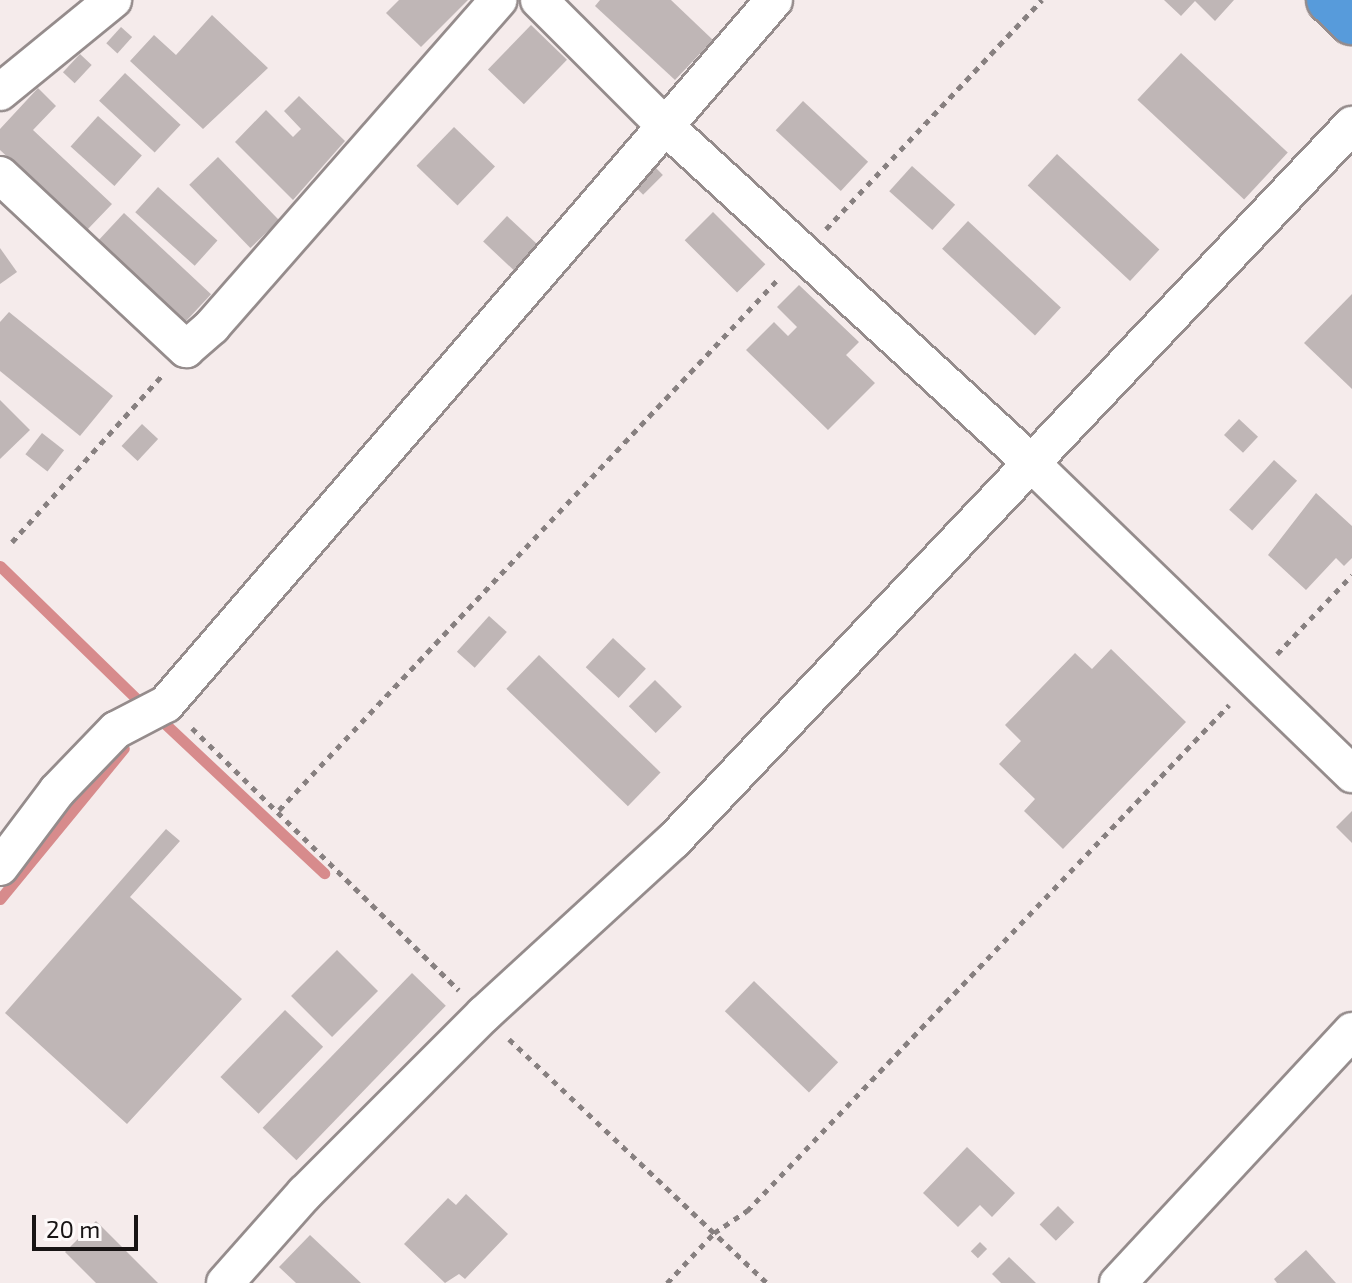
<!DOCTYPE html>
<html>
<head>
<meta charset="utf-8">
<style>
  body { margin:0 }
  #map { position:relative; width:1352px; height:1283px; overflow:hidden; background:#f5ebeb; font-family:"Exo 2",sans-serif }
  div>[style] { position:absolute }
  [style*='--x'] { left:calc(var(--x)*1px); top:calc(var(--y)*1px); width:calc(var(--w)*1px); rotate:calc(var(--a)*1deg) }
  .stream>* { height:11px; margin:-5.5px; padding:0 5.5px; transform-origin:5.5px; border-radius:5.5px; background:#d78b8c }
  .building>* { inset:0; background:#bfb6b6; transform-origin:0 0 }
  .path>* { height:5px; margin-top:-2.5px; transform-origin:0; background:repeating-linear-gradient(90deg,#878080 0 6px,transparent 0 12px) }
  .roads { filter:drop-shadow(2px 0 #958c8c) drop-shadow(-2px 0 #958c8c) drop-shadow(0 2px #958c8c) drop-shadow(0 -2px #958c8c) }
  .minor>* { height:36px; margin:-18px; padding:0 18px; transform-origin:18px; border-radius:18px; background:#fff }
  .highway>* { height:44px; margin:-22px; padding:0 22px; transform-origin:22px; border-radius:22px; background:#579bdb }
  span { translate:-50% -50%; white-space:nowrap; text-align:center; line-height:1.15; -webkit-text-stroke:6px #fefafa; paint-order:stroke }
  .scale { position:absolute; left:32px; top:1215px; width:106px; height:36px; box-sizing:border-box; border:4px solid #181414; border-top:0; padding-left:10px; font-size:24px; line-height:28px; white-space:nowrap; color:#181414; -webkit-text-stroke:6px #fefafa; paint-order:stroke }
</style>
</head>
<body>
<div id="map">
  <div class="stream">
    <div style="--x:0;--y:566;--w:197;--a:44.2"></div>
    <div style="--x:161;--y:720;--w:224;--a:43.2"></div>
    <div style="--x:0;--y:899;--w:195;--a:-50.6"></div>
  </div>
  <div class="building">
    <div style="clip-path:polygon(399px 0,468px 0,421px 47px,386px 13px)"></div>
    <div style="clip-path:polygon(600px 0,671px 0,713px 40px,675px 80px,595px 6px)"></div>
    <div style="clip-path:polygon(1164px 0,1234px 0,1215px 21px,1195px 1px,1181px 16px)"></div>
    <div style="clip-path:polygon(212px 15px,268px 68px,203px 129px,130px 61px,154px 35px,176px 55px)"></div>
    <div style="left:531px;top:25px;width:50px;height:62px;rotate:44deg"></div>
    <div style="left:121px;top:27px;width:15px;height:22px;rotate:42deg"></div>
    <div style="left:1181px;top:53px;width:146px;height:64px;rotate:43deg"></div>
    <div style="left:80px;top:54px;width:16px;height:25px;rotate:43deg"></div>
    <div style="left:125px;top:73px;width:76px;height:38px;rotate:43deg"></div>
    <div style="clip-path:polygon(38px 88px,56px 106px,33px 130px,112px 204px,87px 230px,0 150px,0 129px)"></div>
    <div style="clip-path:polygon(299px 96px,345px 141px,293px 200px,235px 142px,266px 110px,293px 137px,301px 129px,284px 111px)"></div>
    <div style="left:803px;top:101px;width:89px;height:40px;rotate:43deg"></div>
    <div style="left:98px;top:116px;width:59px;height:41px;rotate:42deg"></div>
    <div style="left:454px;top:127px;width:57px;height:54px;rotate:44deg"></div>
    <div style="left:1057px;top:154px;width:140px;height:43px;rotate:43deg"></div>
    <div style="left:218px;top:157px;width:88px;height:40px;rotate:46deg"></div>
    <div style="left:653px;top:165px;width:14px;height:28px;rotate:45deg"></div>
    <div style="left:912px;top:166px;width:58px;height:34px;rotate:42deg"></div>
    <div style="left:158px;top:187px;width:80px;height:34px;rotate:42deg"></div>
    <div style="left:713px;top:212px;width:74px;height:40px;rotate:45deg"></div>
    <div style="left:124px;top:213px;width:119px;height:41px;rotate:43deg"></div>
    <div style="left:507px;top:216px;width:48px;height:35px;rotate:43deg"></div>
    <div style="left:968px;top:221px;width:127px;height:38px;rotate:43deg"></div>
    <div style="clip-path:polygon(0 248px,17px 272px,0 284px)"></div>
    <div style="clip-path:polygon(799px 285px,859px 342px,846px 355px,875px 383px,828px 430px,746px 350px,774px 322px,788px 336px,797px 327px,777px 307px)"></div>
    <div style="clip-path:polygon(1352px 294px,1352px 389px,1304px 343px)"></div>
    <div style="clip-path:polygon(9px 312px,113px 396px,80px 436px,0 371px,0 322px)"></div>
    <div style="clip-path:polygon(0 400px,30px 430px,0 459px)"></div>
    <div style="left:1239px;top:419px;width:26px;height:22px;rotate:43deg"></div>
    <div style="left:142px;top:424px;width:22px;height:30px;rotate:43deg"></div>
    <div style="left:42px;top:433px;width:28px;height:27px;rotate:38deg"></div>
    <div style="left:1274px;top:460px;width:31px;height:67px;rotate:42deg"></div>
    <div style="clip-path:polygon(1316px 493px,1352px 526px,1352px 558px,1344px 566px,1336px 558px,1306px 590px,1268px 555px)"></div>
    <div style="left:489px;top:616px;width:24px;height:48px;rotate:42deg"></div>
    <div style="left:613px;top:638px;width:45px;height:40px;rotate:43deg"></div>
    <div style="clip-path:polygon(1111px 649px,1186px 722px,1063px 849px,1024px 811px,1035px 799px,999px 764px,1021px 741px,1005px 725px,1075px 653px,1092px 669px)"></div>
    <div style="left:539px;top:655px;width:169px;height:47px;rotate:44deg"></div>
    <div style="left:655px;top:680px;width:38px;height:37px;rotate:45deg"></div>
    <div style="clip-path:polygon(1352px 811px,1352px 843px,1336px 827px)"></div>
    <div style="clip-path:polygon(166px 829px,180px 841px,130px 897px,242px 999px,127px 1124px,5px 1013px)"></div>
    <div style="left:337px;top:950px;width:58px;height:65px;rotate:45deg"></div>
    <div style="left:412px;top:973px;width:47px;height:215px;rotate:44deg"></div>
    <div style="left:754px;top:981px;width:117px;height:42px;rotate:44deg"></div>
    <div style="left:285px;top:1010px;width:53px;height:93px;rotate:44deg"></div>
    <div style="clip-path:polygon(967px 1147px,1015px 1193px,992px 1217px,980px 1205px,958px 1227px,923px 1193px)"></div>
    <div style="clip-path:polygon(466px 1194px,508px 1234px,465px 1279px,459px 1274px,445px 1283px,404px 1244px,448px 1198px,456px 1205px)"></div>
    <div style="left:1058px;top:1206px;width:23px;height:26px;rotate:45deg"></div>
    <div style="clip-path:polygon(96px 1221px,158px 1283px,96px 1283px,65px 1252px)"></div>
    <div style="clip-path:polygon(310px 1235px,361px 1283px,296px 1283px,279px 1267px)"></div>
    <div style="left:980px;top:1242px;width:10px;height:13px;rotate:45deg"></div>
    <div style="clip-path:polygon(1306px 1250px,1336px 1283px,1277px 1283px,1274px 1279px)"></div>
    <div style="clip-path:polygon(1009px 1257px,1036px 1283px,1001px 1283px,992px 1274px)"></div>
  </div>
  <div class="path">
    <div style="--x:826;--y:229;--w:315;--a:-46.7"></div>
    <div style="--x:12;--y:542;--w:227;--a:-48"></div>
    <div style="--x:1277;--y:654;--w:109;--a:-46.5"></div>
    <div style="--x:192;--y:728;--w:374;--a:44.5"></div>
    <div style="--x:279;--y:810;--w:731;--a:-46.77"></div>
    <div style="--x:509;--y:1039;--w:355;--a:43.4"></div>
    <div style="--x:667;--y:1283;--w:69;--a:-46.8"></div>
    <div style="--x:714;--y:1233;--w:40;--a:-34"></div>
    <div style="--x:747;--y:1211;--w:699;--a:-46.39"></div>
  </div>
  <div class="roads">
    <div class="minor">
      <div style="--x:539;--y:0;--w:178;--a:45"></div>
      <div style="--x:665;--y:126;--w:495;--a:42.6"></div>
      <div style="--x:1029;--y:461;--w:450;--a:44.1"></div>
      <div style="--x:0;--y:92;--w:146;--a:-39.2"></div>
      <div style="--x:0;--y:175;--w:255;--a:43.1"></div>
      <div style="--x:186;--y:349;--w:35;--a:-41"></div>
      <div style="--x:212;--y:326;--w:434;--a:-48.7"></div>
      <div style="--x:0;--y:867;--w:95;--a:-53.1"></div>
      <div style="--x:57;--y:791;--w:85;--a:-46"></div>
      <div style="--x:116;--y:730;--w:56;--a:-27.5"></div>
      <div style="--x:166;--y:704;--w:930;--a:-49.18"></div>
      <div style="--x:225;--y:1283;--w:120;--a:-48.4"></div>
      <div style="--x:305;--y:1193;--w:253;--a:-45"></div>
      <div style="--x:484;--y:1014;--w:256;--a:-42.5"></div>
      <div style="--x:673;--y:841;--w:987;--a:-46.52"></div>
      <div style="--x:1118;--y:1283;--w:344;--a:-47.1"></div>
    </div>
    <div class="highway">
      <div style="--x:1329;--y:0;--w:32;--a:44"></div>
    </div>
  </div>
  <div class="scale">20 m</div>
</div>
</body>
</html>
